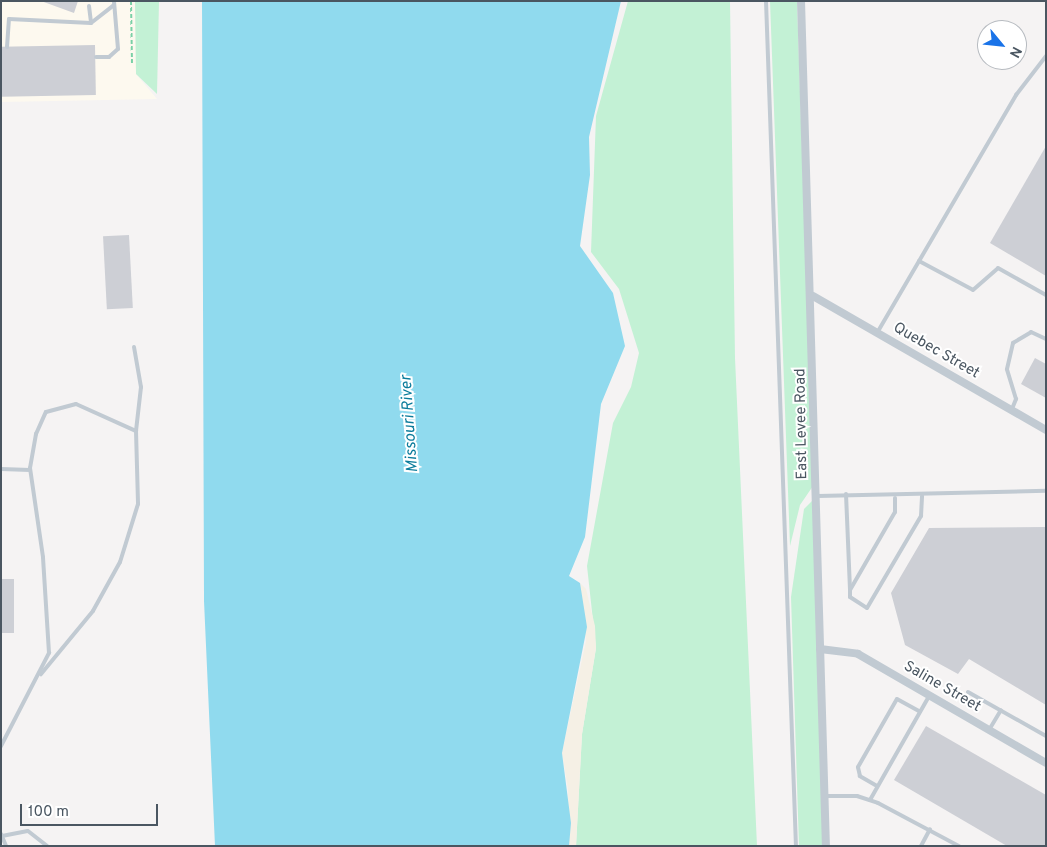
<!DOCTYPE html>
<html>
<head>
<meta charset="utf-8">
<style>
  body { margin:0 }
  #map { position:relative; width:1047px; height:847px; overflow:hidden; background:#f5f3f3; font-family:Overpass,sans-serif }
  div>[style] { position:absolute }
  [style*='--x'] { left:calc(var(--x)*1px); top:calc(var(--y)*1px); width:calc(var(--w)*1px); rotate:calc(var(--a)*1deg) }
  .commercial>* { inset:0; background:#fdf9ef }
  .green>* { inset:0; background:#c3f1d5 }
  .sand>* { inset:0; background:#f5f0e5 }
  .water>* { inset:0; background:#90daee }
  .building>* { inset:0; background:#cdcfd5; transform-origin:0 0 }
  .path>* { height:2px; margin-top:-1px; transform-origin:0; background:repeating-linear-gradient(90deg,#7ad0a6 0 4px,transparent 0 6.5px) }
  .service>* { height:4px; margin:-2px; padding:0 2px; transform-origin:2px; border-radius:2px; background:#c1cad2 }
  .minor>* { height:8px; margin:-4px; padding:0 4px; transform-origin:4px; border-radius:4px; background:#c1cad2 }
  span { translate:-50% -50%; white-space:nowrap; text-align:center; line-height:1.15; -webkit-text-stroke:4px #fff; paint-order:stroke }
  .street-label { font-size:15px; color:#4a5661 }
  .water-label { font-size:16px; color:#0c7c9b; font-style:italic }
  .frame { position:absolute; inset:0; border:2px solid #4a5661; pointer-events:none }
  .north { position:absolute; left:977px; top:20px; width:50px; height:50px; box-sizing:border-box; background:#fff; border:1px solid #b7bbc0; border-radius:50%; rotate:118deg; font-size:14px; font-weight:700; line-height:20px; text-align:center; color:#4a5661 }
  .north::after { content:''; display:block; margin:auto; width:18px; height:22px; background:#1a73e8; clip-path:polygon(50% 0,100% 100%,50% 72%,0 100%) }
  .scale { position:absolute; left:20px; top:804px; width:138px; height:22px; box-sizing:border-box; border:2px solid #4a5661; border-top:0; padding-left:6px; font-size:15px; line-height:18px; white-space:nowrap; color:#4a5661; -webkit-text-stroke:4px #fff; paint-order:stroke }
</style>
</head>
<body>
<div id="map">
  <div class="commercial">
    <div style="clip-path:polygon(1px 1px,135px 1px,136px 74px,157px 99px,1px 102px)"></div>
  </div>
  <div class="green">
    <div style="clip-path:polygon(135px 1px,159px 1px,157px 94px,136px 74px)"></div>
    <div style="clip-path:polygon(628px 1px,730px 1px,735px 358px,757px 846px,576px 846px,582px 734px,596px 648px,587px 566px,613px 423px,631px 387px,639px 353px,619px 289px,591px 252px,596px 116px)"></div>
    <div style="clip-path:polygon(770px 1px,797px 1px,813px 486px,800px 505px,790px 546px)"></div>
    <div style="clip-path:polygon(813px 500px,824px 846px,799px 846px,791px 597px,804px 509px)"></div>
  </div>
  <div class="sand">
    <div style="clip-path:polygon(580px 583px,586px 589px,595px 626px,596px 648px,582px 734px,576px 846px,569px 846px,568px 789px,562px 753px,586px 641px)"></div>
  </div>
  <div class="water">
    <div style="clip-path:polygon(202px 1px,621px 1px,589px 137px,590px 175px,580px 246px,613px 293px,625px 346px,601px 404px,585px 537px,569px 576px,580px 583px,587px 627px,562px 753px,571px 823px,569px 846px,215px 846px,204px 601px)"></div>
  </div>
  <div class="building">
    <div style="clip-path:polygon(41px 1px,78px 1px,74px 13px)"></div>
    <div style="left:95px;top:45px;width:50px;height:94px;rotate:89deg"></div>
    <div style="clip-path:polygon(1046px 146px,1046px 276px,990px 243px)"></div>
    <div style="left:129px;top:235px;width:73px;height:26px;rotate:87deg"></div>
    <div style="clip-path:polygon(1035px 358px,1046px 364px,1046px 398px,1021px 384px)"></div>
    <div style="clip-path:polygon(1046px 527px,1046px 705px,969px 659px,958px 674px,905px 645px,891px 593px,929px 528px)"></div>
    <div style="left:1px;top:579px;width:13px;height:54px"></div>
    <div style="clip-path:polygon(926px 726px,1046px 795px,1046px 846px,1007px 846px,894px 780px)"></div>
  </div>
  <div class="path">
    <div style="--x:131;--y:1;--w:64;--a:89.1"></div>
  </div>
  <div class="service">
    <div style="--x:766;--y:1;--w:846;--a:87.97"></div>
    <div style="--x:89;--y:6;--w:17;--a:83"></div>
    <div style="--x:7;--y:47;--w:28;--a:-86"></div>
    <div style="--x:9;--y:19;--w:82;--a:2.8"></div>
    <div style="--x:91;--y:23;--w:29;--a:-38"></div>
    <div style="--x:96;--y:57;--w:13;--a:0"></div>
    <div style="--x:109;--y:57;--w:12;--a:-42"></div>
    <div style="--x:118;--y:49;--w:48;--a:-94.8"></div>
    <div style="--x:919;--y:261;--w:61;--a:28.2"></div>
    <div style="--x:973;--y:290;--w:33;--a:-41"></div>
    <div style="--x:998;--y:268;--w:55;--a:29.4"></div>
    <div style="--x:877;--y:333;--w:276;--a:-59.7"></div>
    <div style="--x:1016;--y:95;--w:49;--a:-52.4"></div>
    <div style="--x:134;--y:347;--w:41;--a:80.1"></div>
    <div style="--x:141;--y:387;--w:44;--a:96.5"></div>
    <div style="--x:1012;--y:409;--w:11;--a:-68"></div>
    <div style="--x:1016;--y:399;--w:31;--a:-107"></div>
    <div style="--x:1007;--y:369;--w:27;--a:-77"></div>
    <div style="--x:1013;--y:343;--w:21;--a:-31"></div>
    <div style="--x:1031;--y:332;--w:17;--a:25"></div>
    <div style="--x:1;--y:469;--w:29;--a:2"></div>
    <div style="--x:846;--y:494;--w:95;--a:87.6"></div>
    <div style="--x:818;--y:496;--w:228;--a:-1.3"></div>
    <div style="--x:895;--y:498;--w:14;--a:90"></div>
    <div style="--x:895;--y:512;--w:90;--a:120"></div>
    <div style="--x:850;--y:590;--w:7;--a:90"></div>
    <div style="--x:850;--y:597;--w:20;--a:33"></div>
    <div style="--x:867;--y:608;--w:107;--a:-59.6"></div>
    <div style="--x:921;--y:516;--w:20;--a:-87"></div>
    <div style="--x:968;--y:692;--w:90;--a:29.4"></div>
    <div style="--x:989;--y:730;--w:23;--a:-59"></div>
    <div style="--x:1;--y:746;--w:105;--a:-62.7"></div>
    <div style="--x:49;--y:653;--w:96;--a:-93.6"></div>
    <div style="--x:43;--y:557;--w:90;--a:-98.3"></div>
    <div style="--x:30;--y:468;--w:35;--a:-80"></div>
    <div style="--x:36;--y:434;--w:24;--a:-66"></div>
    <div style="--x:46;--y:412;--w:31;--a:-15"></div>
    <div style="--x:76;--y:404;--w:66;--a:24.2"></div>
    <div style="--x:136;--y:431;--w:73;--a:88.4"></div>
    <div style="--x:138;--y:504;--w:61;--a:107.2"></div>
    <div style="--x:120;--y:562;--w:56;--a:118.9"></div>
    <div style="--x:93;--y:611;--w:82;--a:129.5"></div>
    <div style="--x:877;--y:786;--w:20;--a:-150"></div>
    <div style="--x:860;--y:776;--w:9;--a:-103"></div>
    <div style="--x:858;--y:767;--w:78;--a:-60.2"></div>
    <div style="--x:897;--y:699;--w:26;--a:29"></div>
    <div style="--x:824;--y:796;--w:33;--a:0"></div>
    <div style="--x:857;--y:796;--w:22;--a:18"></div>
    <div style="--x:878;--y:803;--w:92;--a:28"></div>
    <div style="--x:870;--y:800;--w:120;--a:-60.4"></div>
    <div style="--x:1;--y:834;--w:13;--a:67"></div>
    <div style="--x:2;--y:836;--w:26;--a:-11"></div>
    <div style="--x:28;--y:831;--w:24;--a:38"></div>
    <div style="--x:921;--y:846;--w:19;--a:-62"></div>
  </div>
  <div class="minor">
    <div style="--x:801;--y:1;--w:845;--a:88.31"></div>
    <div style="--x:813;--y:296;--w:269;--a:29.9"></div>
    <div style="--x:820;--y:649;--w:38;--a:7"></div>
    <div style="--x:858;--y:654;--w:217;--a:30.1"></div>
  </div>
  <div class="street-label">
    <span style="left:936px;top:351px;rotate:30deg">Quebec Street</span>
    <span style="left:802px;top:424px;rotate:-91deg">East Levee Road</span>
    <span style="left:942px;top:687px;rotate:30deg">Saline Street</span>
  </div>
  <div class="water-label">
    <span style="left:410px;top:424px;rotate:-94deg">Missouri River</span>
  </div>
  <div class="frame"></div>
  <div class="north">N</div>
  <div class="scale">100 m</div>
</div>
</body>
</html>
